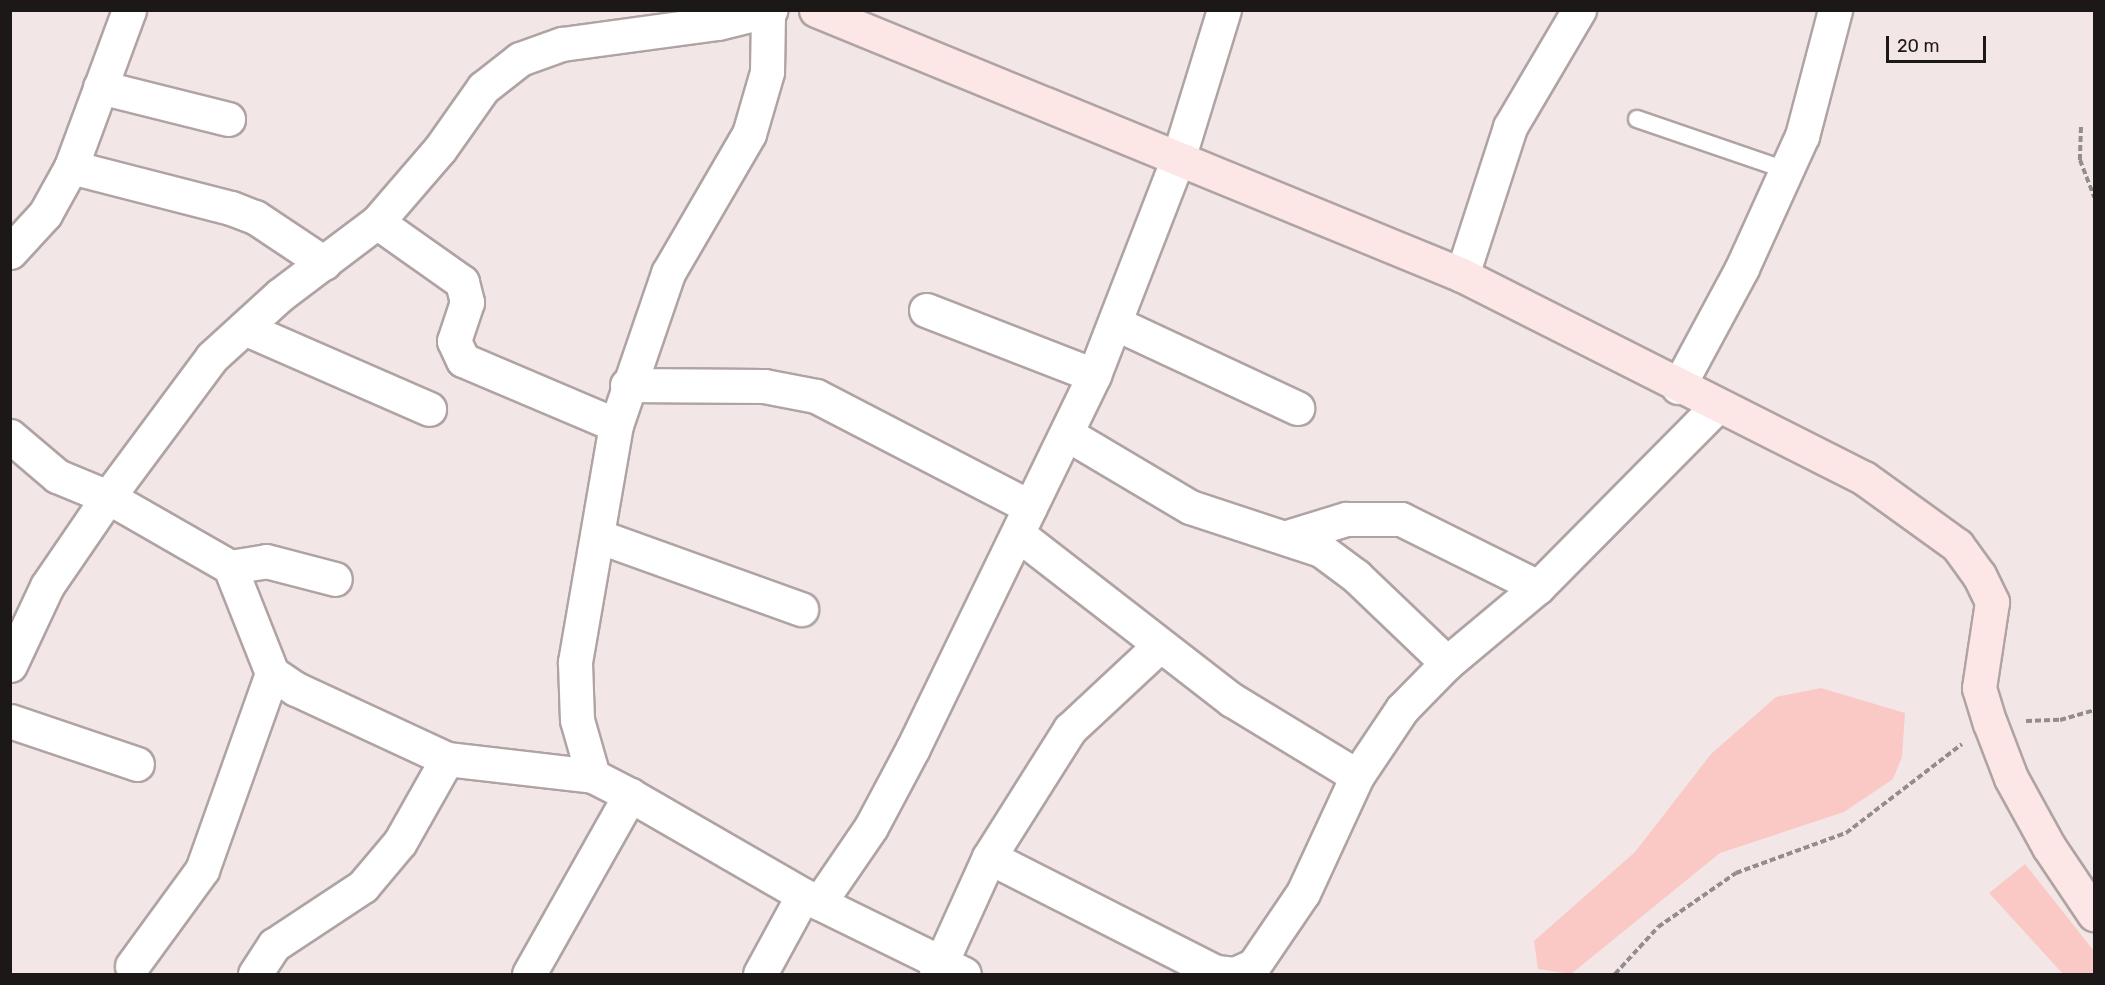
<!DOCTYPE html>
<html>
<head>
<meta charset="utf-8">
<style>
  body { margin:0 }
  #map { position:relative; width:2105px; height:985px; overflow:hidden; background:#f2e7e6; font-family:Rubik,sans-serif }
  div>[style] { position:absolute }
  [style*='--x'] { left:calc(var(--x)*1px); top:calc(var(--y)*1px); width:calc(var(--w)*1px); rotate:calc(var(--a)*1deg) }
  .green>* { inset:0; background:#fac9c6 }
  .path>* { height:4px; margin-top:-2px; transform-origin:0; background:repeating-linear-gradient(90deg,#958d8d 0 6px,transparent 0 9px) }
  .roads { filter:drop-shadow(2px 0 #afa4a3) drop-shadow(-2px 0 #afa4a3) drop-shadow(0 2px #afa4a3) drop-shadow(0 -2px #afa4a3) }
  .lane>* { height:16px; margin:-8px; padding:0 8px; transform-origin:8px; border-radius:8px; background:#fff }
  .street>* { height:33px; margin:-16.5px; padding:0 16.5px; transform-origin:16.5px; border-radius:16.5px; background:#fff }
  .secondary>* { height:33px; margin:-16.5px; padding:0 16.5px; transform-origin:16.5px; border-radius:16.5px; background:#fde6e6 }
  span { translate:-50% -50%; white-space:nowrap; text-align:center; line-height:1.15; -webkit-text-stroke:5px #f2e7e6; paint-order:stroke }
  .frame { position:absolute; inset:0; border:12px solid #1c1818; pointer-events:none }
  .scale { position:absolute; left:1886px; top:36px; width:100px; height:27px; box-sizing:border-box; border:3px solid #1c1818; border-top:0; padding-left:8px; font-size:18px; line-height:21px; white-space:nowrap; color:#1c1818; -webkit-text-stroke:4px #f2e7e6; paint-order:stroke }
</style>
</head>
<body>
<div id="map">
  <div class="green">
    <div style="clip-path:polygon(1821px 688px,1905px 713px,1902px 757px,1893px 779px,1844px 812px,1720px 853px,1571px 974px,1538px 969px,1534px 941px,1635px 852px,1711px 754px,1776px 697px)"></div>
    <div style="clip-path:polygon(2025px 864px,2094px 951px,2094px 974px,2063px 974px,1989px 893px)"></div>
  </div>
  <div class="path">
    <div style="--x:2081;--y:127;--w:33;--a:92"></div>
    <div style="--x:2080;--y:160;--w:40;--a:69"></div>
    <div style="--x:2026;--y:721;--w:34;--a:-2"></div>
    <div style="--x:2060;--y:720;--w:35;--a:-16"></div>
    <div style="--x:1615;--y:974;--w:64;--a:-47.5"></div>
    <div style="--x:1658;--y:927;--w:95;--a:-34.7"></div>
    <div style="--x:1736;--y:873;--w:117;--a:-20"></div>
    <div style="--x:1846;--y:833;--w:146;--a:-37.5"></div>
  </div>
  <div class="roads">
    <div class="lane">
      <div style="--x:1637;--y:119;--w:157;--a:18.9"></div>
    </div>
    <div class="street">
      <div style="--x:100;--y:87;--w:132;--a:14"></div>
      <div style="--x:71;--y:167;--w:165;--a:14.4"></div>
      <div style="--x:231;--y:208;--w:26;--a:21"></div>
      <div style="--x:255;--y:217;--w:83;--a:33.7"></div>
      <div style="--x:377;--y:222;--w:104;--a:35.2"></div>
      <div style="--x:462;--y:282;--w:21;--a:76"></div>
      <div style="--x:467;--y:302;--w:41;--a:108.4"></div>
      <div style="--x:454;--y:341;--w:21;--a:65"></div>
      <div style="--x:463;--y:360;--w:166;--a:23"></div>
      <div style="--x:10;--y:252;--w:52;--a:-47.4"></div>
      <div style="--x:45;--y:214;--w:54;--a:-61"></div>
      <div style="--x:71;--y:167;--w:167;--a:-69.7"></div>
      <div style="--x:1462;--y:275;--w:156;--a:-72"></div>
      <div style="--x:1510;--y:127;--w:136;--a:-59.5"></div>
      <div style="--x:926;--y:310;--w:180;--a:21.2"></div>
      <div style="--x:1117;--y:324;--w:199;--a:25"></div>
      <div style="--x:244;--y:328;--w:202;--a:23.6"></div>
      <div style="--x:627;--y:385;--w:137;--a:0.4"></div>
      <div style="--x:764;--y:386;--w:53;--a:10.9"></div>
      <div style="--x:816;--y:396;--w:241;--a:27.4"></div>
      <div style="--x:1678;--y:387;--w:135;--a:-61.7"></div>
      <div style="--x:1742;--y:268;--w:145;--a:-65.6"></div>
      <div style="--x:1802;--y:136;--w:130;--a:-75.3"></div>
      <div style="--x:1067;--y:434;--w:143;--a:30.7"></div>
      <div style="--x:1190;--y:507;--w:138;--a:18.2"></div>
      <div style="--x:1321;--y:550;--w:44;--a:36.6"></div>
      <div style="--x:1356;--y:576;--w:126;--a:43.7"></div>
      <div style="--x:10;--y:436;--w:62;--a:40.4"></div>
      <div style="--x:57;--y:476;--w:55;--a:22.4"></div>
      <div style="--x:108;--y:497;--w:174;--a:-53.4"></div>
      <div style="--x:212;--y:357;--w:92;--a:-42.4"></div>
      <div style="--x:280;--y:295;--w:121;--a:-37"></div>
      <div style="--x:377;--y:222;--w:96;--a:-49.2"></div>
      <div style="--x:440;--y:149;--w:75;--a:-54.8"></div>
      <div style="--x:483;--y:88;--w:47;--a:-38.1"></div>
      <div style="--x:520;--y:59;--w:45;--a:-19.7"></div>
      <div style="--x:562;--y:44;--w:157;--a:-7.7"></div>
      <div style="--x:718;--y:23;--w:54;--a:-14"></div>
      <div style="--x:1019;--y:535;--w:269;--a:37.8"></div>
      <div style="--x:1232;--y:700;--w:146;--a:31.3"></div>
      <div style="--x:598;--y:536;--w:216;--a:19.8"></div>
      <div style="--x:1287;--y:537;--w:62;--a:-17"></div>
      <div style="--x:1346;--y:519;--w:55;--a:0"></div>
      <div style="--x:1401;--y:519;--w:153;--a:26.4"></div>
      <div style="--x:230;--y:567;--w:36;--a:-9"></div>
      <div style="--x:266;--y:561;--w:71;--a:14.6"></div>
      <div style="--x:10;--y:665;--w:87;--a:-64.9"></div>
      <div style="--x:47;--y:586;--w:108;--a:-55.6"></div>
      <div style="--x:108;--y:497;--w:141;--a:29.8"></div>
      <div style="--x:230;--y:567;--w:114;--a:68.4"></div>
      <div style="--x:272;--y:673;--w:29;--a:34"></div>
      <div style="--x:296;--y:689;--w:166;--a:24.9"></div>
      <div style="--x:447;--y:759;--w:147;--a:6.6"></div>
      <div style="--x:593;--y:776;--w:42;--a:27.2"></div>
      <div style="--x:10;--y:721;--w:134;--a:18.7"></div>
      <div style="--x:593;--y:776;--w:58;--a:-105.9"></div>
      <div style="--x:577;--y:720;--w:58;--a:-92"></div>
      <div style="--x:575;--y:662;--w:241;--a:-80.2"></div>
      <div style="--x:616;--y:425;--w:161;--a:-71.1"></div>
      <div style="--x:668;--y:273;--w:161;--a:-59.8"></div>
      <div style="--x:749;--y:134;--w:65;--a:-73.8"></div>
      <div style="--x:767;--y:72;--w:60;--a:-89"></div>
      <div style="--x:989;--y:857;--w:151;--a:-57.7"></div>
      <div style="--x:1070;--y:729;--w:120;--a:-43"></div>
      <div style="--x:819;--y:903;--w:92;--a:-55.6"></div>
      <div style="--x:871;--y:827;--w:89;--a:-62"></div>
      <div style="--x:913;--y:748;--w:415;--a:-64.1"></div>
      <div style="--x:1094;--y:375;--w:235;--a:-68.8"></div>
      <div style="--x:1179;--y:156;--w:153;--a:-72.9"></div>
      <div style="--x:132;--y:966;--w:119;--a:-53.9"></div>
      <div style="--x:202;--y:870;--w:209;--a:-70.4"></div>
      <div style="--x:255;--y:974;--w:35;--a:-57"></div>
      <div style="--x:274;--y:945;--w:107;--a:-33.5"></div>
      <div style="--x:363;--y:886;--w:57;--a:-49.9"></div>
      <div style="--x:400;--y:842;--w:95;--a:-60.5"></div>
      <div style="--x:529;--y:974;--w:206;--a:-60.6"></div>
      <div style="--x:630;--y:795;--w:200;--a:30"></div>
      <div style="--x:803;--y:895;--w:179;--a:26.1"></div>
      <div style="--x:760;--y:974;--w:90;--a:-61.4"></div>
      <div style="--x:936;--y:974;--w:128;--a:-65.6"></div>
      <div style="--x:989;--y:857;--w:254;--a:26.9"></div>
      <div style="--x:1216;--y:972;--w:19;--a:6"></div>
      <div style="--x:1235;--y:974;--w:21;--a:-25"></div>
      <div style="--x:1254;--y:965;--w:87;--a:-55.8"></div>
      <div style="--x:1303;--y:893;--w:129;--a:-65.2"></div>
      <div style="--x:1357;--y:776;--w:81;--a:-56.1"></div>
      <div style="--x:1402;--y:709;--w:64;--a:-45.6"></div>
      <div style="--x:1447;--y:663;--w:119;--a:-39.9"></div>
      <div style="--x:1538;--y:587;--w:255;--a:-45.3"></div>
    </div>
    <div class="secondary">
      <div style="--x:816;--y:10;--w:698;--a:22.3"></div>
      <div style="--x:1462;--y:275;--w:450;--a:26.8"></div>
      <div style="--x:1864;--y:478;--w:115;--a:35.8"></div>
      <div style="--x:1957;--y:545;--w:37;--a:54"></div>
      <div style="--x:1979;--y:575;--w:30;--a:64"></div>
      <div style="--x:1992;--y:602;--w:87;--a:98.6"></div>
      <div style="--x:1979;--y:688;--w:37;--a:73"></div>
      <div style="--x:1990;--y:723;--w:59;--a:69.1"></div>
      <div style="--x:2011;--y:778;--w:79;--a:61.2"></div>
      <div style="--x:2049;--y:847;--w:81;--a:56.1"></div>
    </div>
  </div>
  <div class="frame"></div>
  <div class="scale">20 m</div>
</div>
</body>
</html>
